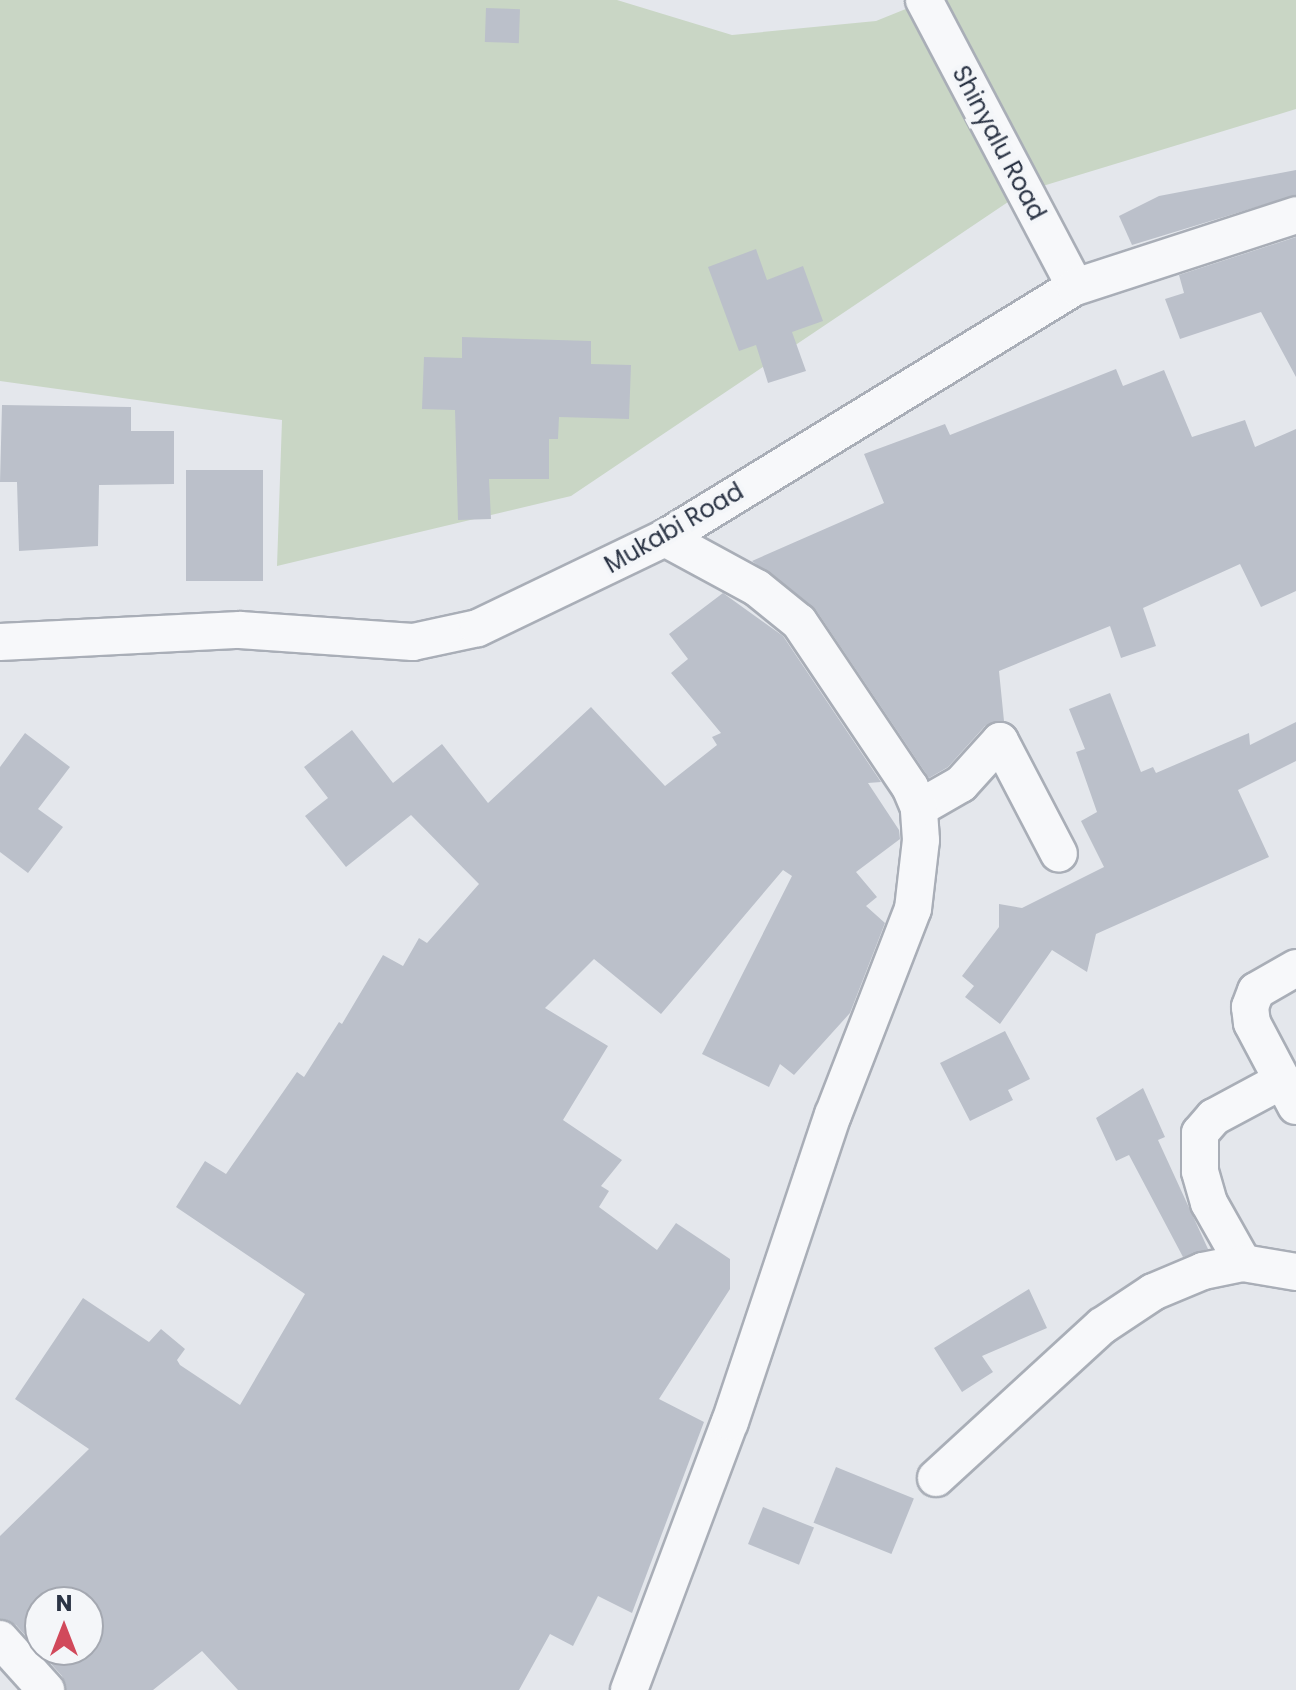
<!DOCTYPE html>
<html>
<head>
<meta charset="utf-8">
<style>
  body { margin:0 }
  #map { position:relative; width:1296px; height:1690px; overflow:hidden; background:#e4e7ec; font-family:Poppins,sans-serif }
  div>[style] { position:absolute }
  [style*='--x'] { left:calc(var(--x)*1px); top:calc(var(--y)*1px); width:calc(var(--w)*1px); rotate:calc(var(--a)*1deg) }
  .green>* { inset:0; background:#c9d6c5 }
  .building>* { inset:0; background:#bbc0ca; transform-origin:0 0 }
  .roads { filter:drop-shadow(2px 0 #a9aeb7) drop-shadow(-2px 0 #a9aeb7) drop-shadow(0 2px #a9aeb7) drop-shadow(0 -2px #a9aeb7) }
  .minor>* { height:36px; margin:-18px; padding:0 18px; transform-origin:18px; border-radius:18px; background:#f7f8fa }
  span { translate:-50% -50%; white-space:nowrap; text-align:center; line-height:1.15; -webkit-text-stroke:8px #f4f6f9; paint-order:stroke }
  .street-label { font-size:24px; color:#2b3445 }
  .north { position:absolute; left:24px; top:1586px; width:80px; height:80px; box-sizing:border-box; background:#f4f6f9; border:2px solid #a4a8b1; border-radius:50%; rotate:0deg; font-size:22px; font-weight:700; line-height:32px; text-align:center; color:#2b3445 }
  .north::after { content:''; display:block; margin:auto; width:28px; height:36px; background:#d1495b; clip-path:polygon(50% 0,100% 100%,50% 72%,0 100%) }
</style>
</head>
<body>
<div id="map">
  <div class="green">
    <div style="clip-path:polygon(0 0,617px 0,732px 35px,876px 21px,928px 0,1296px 0,1296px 109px,1023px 192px,571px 496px,277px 566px,282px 420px,0 381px)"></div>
  </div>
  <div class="building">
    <div style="left:486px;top:8px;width:34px;height:34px;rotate:2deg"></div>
    <div style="clip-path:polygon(1296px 170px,1296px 195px,1132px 245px,1119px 216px,1159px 196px)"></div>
    <div style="clip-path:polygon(1296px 237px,1296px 377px,1261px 312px,1180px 339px,1165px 299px,1184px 293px,1179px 275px)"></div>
    <div style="clip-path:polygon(756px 249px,767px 280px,803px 266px,823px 321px,792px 332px,806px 371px,768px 383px,756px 345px,739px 351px,708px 267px)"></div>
    <div style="clip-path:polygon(462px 337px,591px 341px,591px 364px,631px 365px,629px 419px,559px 417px,558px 439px,549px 439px,549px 479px,489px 479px,491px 519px,458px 520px,455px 410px,422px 409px,424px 357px,462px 358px)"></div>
    <div style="clip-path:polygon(1116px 369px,1123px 386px,1164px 370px,1192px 437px,1245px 420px,1255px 447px,1296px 429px,1296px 591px,1261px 607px,1240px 564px,1143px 608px,1156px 646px,1121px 658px,1110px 626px,999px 671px,1004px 721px,985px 726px,948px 767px,929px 778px,816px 610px,752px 561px,884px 503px,864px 454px,945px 424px,950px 435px)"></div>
    <div style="clip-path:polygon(2px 405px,131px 407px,131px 431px,174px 431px,174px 484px,99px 485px,98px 546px,19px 551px,17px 482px,0 482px)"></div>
    <div style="left:263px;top:470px;width:111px;height:77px;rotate:90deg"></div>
    <div style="clip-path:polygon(evenodd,723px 593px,783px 636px,881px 782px,868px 783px,899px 830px,900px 839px,856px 872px,877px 897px,866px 906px,885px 923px,850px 1013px,794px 1075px,780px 1064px,769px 1087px,702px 1054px,792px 876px,783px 870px,661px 1014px,594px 959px,545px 1008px,608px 1046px,563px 1120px,622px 1160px,601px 1186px,609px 1191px,599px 1207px,657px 1250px,676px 1223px,730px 1259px,730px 1289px,659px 1399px,704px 1422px,632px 1613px,598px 1596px,573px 1646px,550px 1634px,519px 1690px,238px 1690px,202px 1651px,153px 1690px,66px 1690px,62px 1676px,16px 1625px,0 1619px,0 1536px,89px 1449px,15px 1399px,83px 1298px,149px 1342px,161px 1329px,185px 1349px,177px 1360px,180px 1365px,240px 1405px,305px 1294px,176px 1207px,205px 1161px,226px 1174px,297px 1072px,304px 1077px,339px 1022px,342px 1024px,383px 955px,403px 966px,419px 938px,427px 943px,479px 884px,411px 815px,346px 867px,305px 816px,328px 798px,304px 767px,352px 730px,393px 783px,442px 744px,488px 803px,591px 707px,665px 786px,717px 745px,712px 737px,721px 733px,671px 673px,688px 659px,669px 634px,723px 593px,40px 1602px,88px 1602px,88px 1650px,40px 1650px,40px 1602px)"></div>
    <div style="clip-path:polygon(1110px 693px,1141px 772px,1153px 767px,1156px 773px,1249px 733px,1250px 745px,1296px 722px,1296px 761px,1238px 790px,1269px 857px,1096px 934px,1087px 972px,1052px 950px,1000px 1024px,965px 997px,974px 986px,962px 976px,999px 927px,999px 904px,1022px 908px,1104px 867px,1081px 821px,1097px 812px,1076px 752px,1085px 749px,1069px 709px)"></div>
    <div style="clip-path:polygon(25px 733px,70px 767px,38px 809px,63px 827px,28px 873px,0 852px,0 767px)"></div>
    <div style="clip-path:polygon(1005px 1031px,1030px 1079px,1008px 1090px,1013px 1100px,970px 1121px,940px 1063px)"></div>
    <div style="clip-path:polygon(1143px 1088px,1165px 1137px,1158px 1140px,1208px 1249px,1183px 1257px,1129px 1155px,1116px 1161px,1096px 1118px)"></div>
    <div style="clip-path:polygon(1029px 1289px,1047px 1328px,982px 1356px,993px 1372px,962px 1392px,934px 1348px)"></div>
    <div style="left:836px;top:1467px;width:84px;height:60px;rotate:22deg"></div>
    <div style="left:763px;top:1507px;width:55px;height:40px;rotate:22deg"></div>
  </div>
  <div class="roads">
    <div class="minor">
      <div style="--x:924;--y:0;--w:324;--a:62.2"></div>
      <div style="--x:0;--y:642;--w:240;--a:-2.9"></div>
      <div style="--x:240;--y:630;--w:173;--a:4"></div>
      <div style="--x:413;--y:642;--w:66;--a:-12.2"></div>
      <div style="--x:478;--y:628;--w:208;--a:-25.7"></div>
      <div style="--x:665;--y:538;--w:481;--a:-31.5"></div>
      <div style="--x:1075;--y:287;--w:232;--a:-18"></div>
      <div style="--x:919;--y:808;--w:48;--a:-29.7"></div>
      <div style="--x:961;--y:784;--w:58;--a:-47.8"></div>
      <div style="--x:1000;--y:741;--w:127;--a:62.4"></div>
      <div style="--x:1296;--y:968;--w:46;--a:150.1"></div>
      <div style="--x:1256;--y:991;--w:17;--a:111"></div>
      <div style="--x:1250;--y:1007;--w:16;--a:83"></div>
      <div style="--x:1252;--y:1023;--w:94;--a:62.1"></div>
      <div style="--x:1243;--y:1263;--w:69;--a:-119.5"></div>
      <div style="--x:1209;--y:1203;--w:33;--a:-106"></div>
      <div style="--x:1200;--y:1171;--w:38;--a:-90"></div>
      <div style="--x:1200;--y:1133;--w:21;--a:-49"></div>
      <div style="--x:1214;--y:1117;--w:78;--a:-28.2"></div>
      <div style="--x:936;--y:1478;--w:225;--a:-42.5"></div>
      <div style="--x:1102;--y:1326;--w:61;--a:-33.7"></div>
      <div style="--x:1153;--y:1292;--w:54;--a:-22.8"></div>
      <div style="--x:1203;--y:1271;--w:41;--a:-11.3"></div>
      <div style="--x:1243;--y:1263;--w:54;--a:9.6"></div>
      <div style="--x:0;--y:1639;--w:69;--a:48"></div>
      <div style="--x:629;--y:1690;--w:286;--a:-69.4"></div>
      <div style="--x:730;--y:1422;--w:324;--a:-71.5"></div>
      <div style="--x:833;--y:1115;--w:221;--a:-68.8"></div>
      <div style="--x:913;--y:909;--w:69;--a:-83.4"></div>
      <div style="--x:921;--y:840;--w:32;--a:-94"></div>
      <div style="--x:919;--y:808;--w:23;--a:-113"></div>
      <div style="--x:910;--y:787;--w:199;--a:-123.9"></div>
      <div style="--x:799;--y:622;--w:54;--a:-141"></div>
      <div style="--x:757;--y:588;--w:105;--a:-151.5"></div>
    </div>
  </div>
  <div class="street-label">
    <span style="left:999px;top:143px;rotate:62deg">Shinyalu Road</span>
    <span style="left:674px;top:528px;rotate:-30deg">Mukabi Road</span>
  </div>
  <div class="north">N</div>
</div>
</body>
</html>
